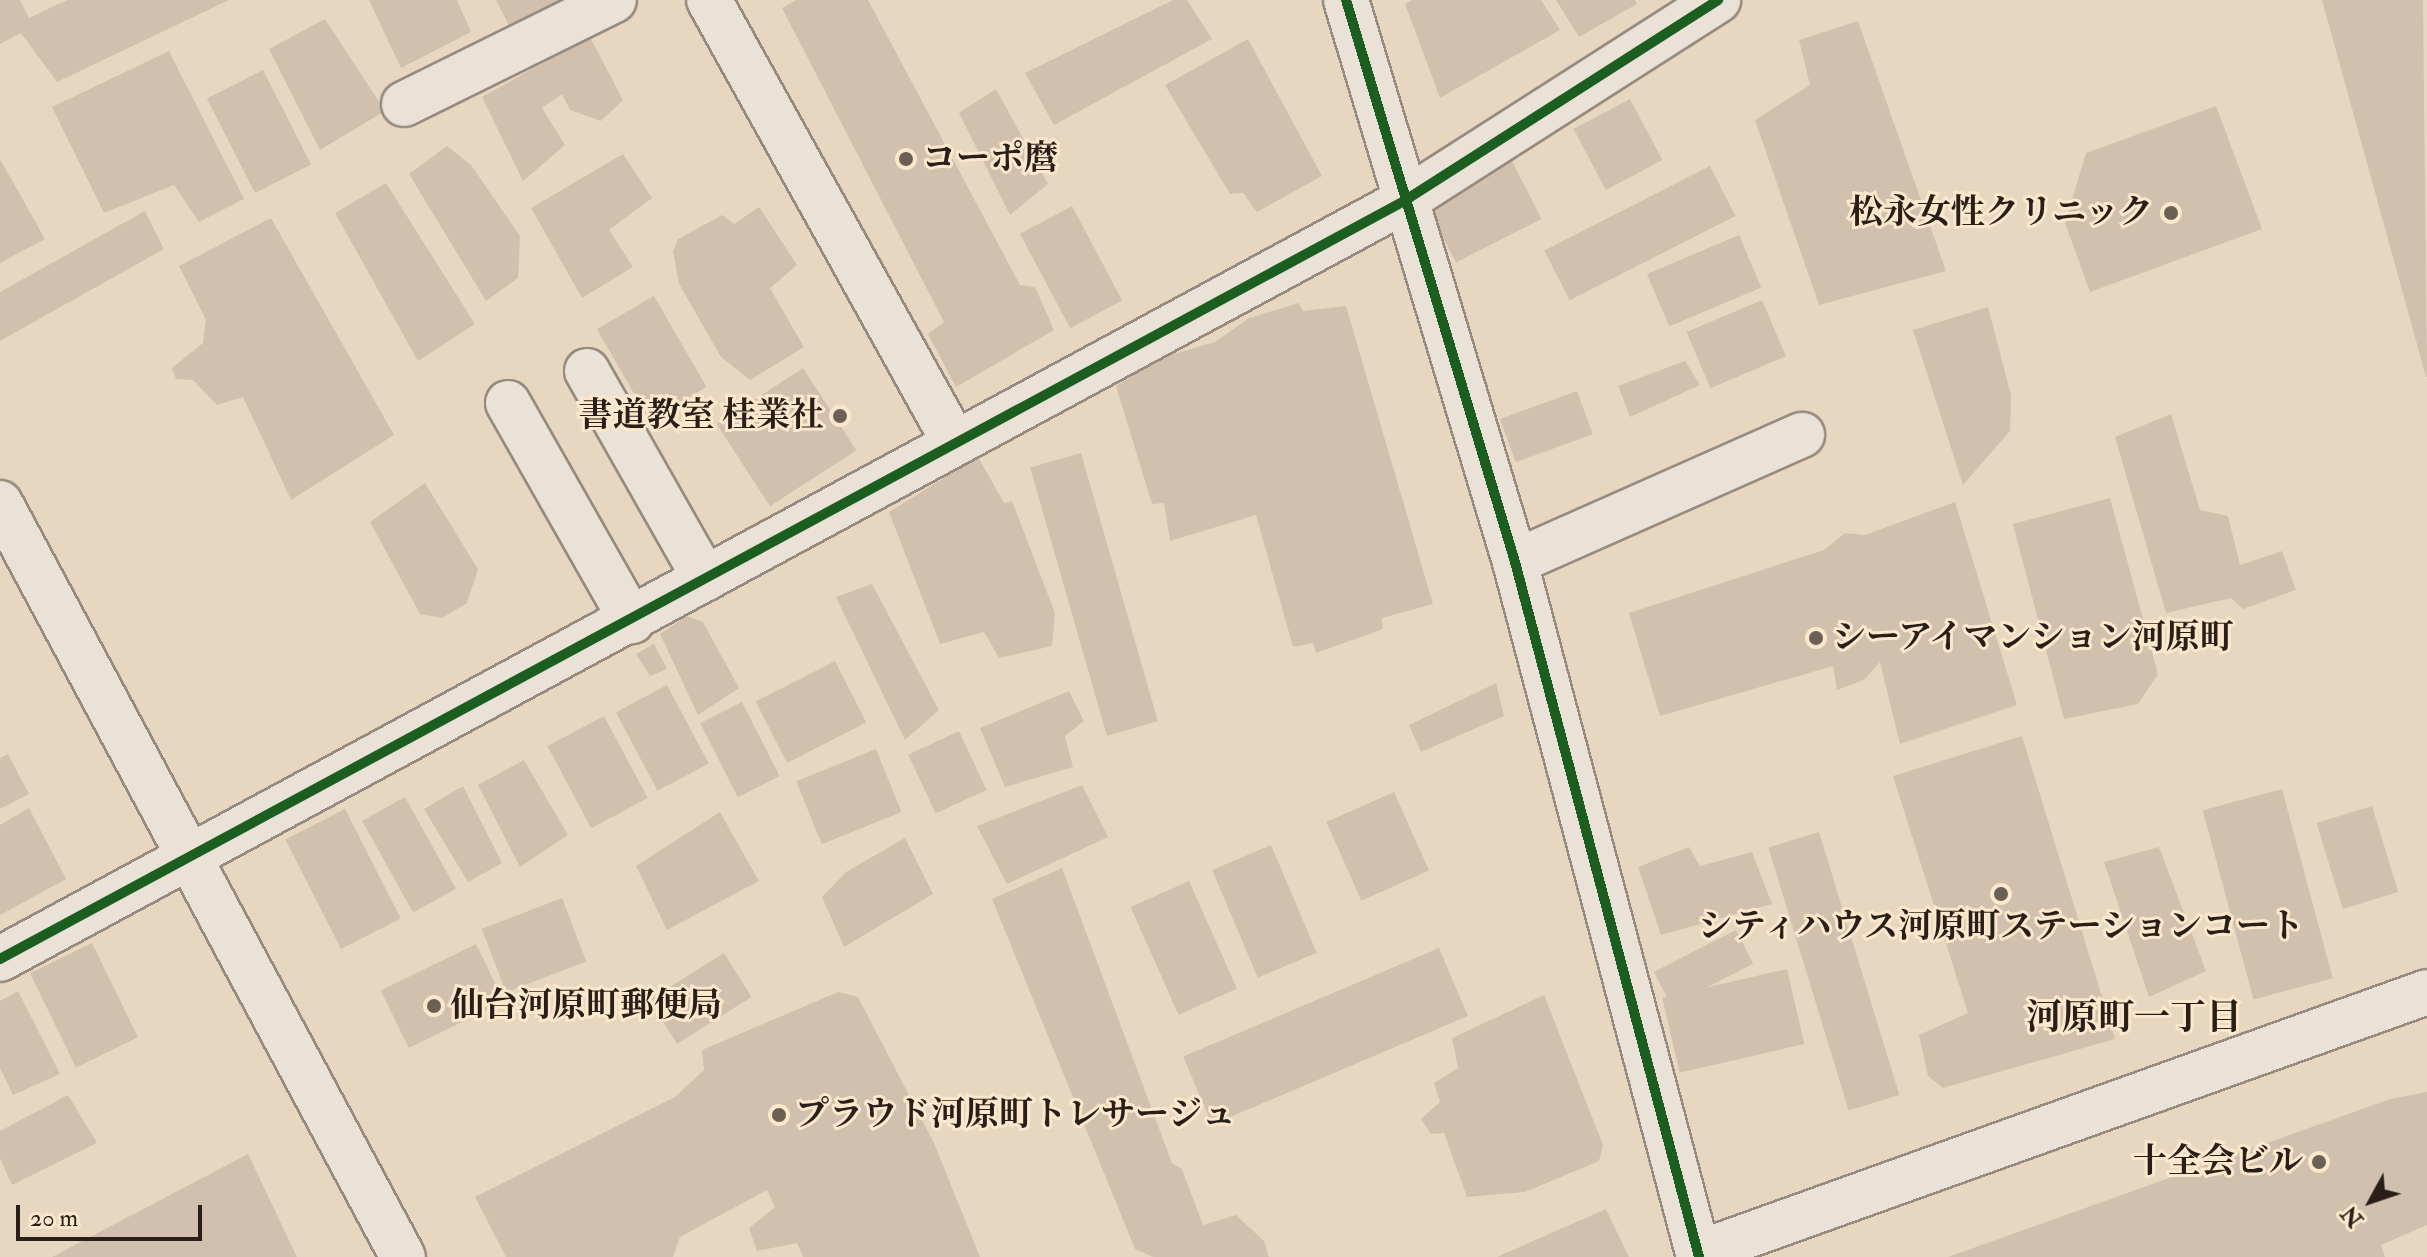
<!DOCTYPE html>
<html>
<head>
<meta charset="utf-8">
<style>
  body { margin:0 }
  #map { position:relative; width:2427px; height:1257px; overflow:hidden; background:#e7d7c1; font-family:"IM FELL Double Pica","Noto Serif JP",serif }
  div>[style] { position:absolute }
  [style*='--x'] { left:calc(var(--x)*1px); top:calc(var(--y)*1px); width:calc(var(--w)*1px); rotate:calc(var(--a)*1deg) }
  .building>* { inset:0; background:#d2c0af; transform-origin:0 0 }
  .roads { filter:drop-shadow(2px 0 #968b7e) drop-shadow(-2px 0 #968b7e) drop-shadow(0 2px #968b7e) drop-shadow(0 -2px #968b7e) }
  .minor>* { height:44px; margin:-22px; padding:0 22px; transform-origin:22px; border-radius:22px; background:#eae2d7 }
  .cycleway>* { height:10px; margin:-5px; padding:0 5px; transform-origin:5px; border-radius:5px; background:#1b5e20 }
  .dots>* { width:22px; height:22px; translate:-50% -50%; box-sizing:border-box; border:4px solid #fae7cc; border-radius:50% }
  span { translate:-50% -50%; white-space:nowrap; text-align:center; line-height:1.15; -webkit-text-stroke:6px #fae7cc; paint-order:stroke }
  .poi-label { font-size:34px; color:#2a1e18; font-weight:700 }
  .left { translate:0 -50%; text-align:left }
  .right { translate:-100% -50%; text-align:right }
  .neighbourhood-label { font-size:36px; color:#2a1e18; font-weight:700 }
  .north { position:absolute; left:2331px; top:1161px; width:80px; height:80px; -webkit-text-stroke:6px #fae7cc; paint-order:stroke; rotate:230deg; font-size:22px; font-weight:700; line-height:32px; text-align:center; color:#2a1e18 }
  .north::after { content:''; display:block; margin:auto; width:28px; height:36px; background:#2a1e18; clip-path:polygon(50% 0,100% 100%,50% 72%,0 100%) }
  .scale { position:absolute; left:16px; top:1205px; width:186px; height:36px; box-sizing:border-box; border:4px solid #2a1e18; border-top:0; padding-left:10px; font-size:24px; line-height:28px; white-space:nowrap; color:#2a1e18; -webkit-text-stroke:6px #fae7cc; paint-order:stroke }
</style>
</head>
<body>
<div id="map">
  <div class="building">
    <div style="clip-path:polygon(0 0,20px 0,29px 18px,67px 0,229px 0,57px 82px,21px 33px,0 44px)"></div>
    <div style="clip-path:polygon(369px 0,457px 0,471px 32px,401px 68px)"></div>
    <div style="clip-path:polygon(496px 0,576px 0,516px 39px)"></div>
    <div style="clip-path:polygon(796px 0,868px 0,1020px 285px,1035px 287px,1054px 330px,956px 387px,928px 334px,944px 322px,782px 8px)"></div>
    <div style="clip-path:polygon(1173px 0,1187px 0,1212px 39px,1054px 125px,1025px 73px)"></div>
    <div style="clip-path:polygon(1412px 0,1541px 0,1560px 30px,1440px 98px,1405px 4px)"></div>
    <div style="clip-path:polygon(1556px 0,1635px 0,1637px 4px,1579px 37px)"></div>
    <div style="clip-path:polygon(2322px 0,2423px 0,2427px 377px,2426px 377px)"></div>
    <div style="clip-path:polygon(325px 19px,385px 111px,320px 150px,269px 49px)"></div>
    <div style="clip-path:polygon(1858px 21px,1946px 271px,1819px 305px,1755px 120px,1810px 85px,1799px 40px)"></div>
    <div style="clip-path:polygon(590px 37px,623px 100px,601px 121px,570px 110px,562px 94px,542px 108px,565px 145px,523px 181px,482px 97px)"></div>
    <div style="clip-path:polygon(1248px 39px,1322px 176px,1257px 212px,1243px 193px,1230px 194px,1165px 85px)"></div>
    <div style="clip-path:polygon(169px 51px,244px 199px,199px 222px,174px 185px,104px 213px,52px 107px)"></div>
    <div style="left:263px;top:70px;width:106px;height:63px;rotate:63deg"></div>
    <div style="clip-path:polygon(996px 89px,1048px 184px,1010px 215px,959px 113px)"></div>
    <div style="left:1630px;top:99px;width:69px;height:64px;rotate:62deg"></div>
    <div style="clip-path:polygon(2216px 106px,2262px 229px,2090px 292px,2065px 223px,2086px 153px)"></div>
    <div style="clip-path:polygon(447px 146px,471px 165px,520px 236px,518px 278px,486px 301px,409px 174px)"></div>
    <div style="clip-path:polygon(623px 154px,652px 198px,609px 230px,633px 267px,582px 298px,531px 208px)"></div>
    <div style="clip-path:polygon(0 159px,45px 239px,0 263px)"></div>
    <div style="left:1512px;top:161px;width:65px;height:96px;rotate:63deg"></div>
    <div style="left:1710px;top:166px;width:56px;height:186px;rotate:63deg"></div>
    <div style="clip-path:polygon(386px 183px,475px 324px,418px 361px,335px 213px)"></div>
    <div style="left:1072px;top:206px;width:107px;height:59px;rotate:62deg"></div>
    <div style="clip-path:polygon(759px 207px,797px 265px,770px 288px,804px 347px,750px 380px,721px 357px,679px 284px,673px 251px,678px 239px,722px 215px,734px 224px)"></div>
    <div style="clip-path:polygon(145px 211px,164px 249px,0 341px,0 292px)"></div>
    <div style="clip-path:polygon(271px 218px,394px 435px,291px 500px,243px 397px,217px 405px,193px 380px,176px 379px,172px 368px,203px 343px,206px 320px,179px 266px)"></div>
    <div style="left:1739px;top:235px;width:57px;height:100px;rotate:67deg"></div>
    <div style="left:654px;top:296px;width:105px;height:66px;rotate:60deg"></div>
    <div style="left:1762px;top:300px;width:61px;height:82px;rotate:67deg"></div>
    <div style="clip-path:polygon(1299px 303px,1303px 311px,1346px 306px,1433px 604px,1382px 618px,1383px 629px,1316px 653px,1313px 643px,1293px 647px,1256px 515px,1170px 541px,1164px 503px,1152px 504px,1116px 386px,1163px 357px,1215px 342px,1249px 318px)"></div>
    <div style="clip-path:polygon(1988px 307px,2011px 395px,2010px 431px,1963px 485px,1913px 330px)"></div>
    <div style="clip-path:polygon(1685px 361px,1700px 385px,1630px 417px,1618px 386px)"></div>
    <div style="left:803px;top:368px;width:98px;height:103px;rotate:57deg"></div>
    <div style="left:1577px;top:391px;width:46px;height:82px;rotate:70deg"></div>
    <div style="clip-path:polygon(2171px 414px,2200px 510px,2228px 516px,2240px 565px,2282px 551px,2296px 590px,2243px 609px,2231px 598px,2166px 613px,2115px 437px)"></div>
    <div style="left:1081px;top:453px;width:279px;height:53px;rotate:74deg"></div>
    <div style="clip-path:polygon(978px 457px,1004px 503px,1012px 501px,1055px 613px,1052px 646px,999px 658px,984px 632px,940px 644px,889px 512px)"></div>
    <div style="clip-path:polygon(425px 483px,478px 569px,467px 603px,442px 618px,420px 614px,370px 522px)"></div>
    <div style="clip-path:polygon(2110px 498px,2158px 674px,2138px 704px,2064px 719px,2013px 524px)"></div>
    <div style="clip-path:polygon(1955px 502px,2017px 705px,1900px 744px,1880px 662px,1864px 680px,1837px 690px,1833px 666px,1660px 716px,1629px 613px,1824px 550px,1845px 533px,1865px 535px)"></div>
    <div style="clip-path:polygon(872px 584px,939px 710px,905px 740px,836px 597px)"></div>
    <div style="clip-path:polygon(687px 616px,703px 622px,739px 688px,698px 715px,660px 634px)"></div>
    <div style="clip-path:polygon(654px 644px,667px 669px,650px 676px,636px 654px)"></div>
    <div style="left:835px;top:661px;width:69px;height:89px;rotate:63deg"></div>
    <div style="clip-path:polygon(1496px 683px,1504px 716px,1421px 752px,1409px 725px)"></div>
    <div style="left:667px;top:685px;width:89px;height:58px;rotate:62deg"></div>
    <div style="clip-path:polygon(1069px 691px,1084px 721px,1065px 736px,1073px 767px,1005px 787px,980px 728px)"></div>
    <div style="left:742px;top:702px;width:83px;height:47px;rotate:63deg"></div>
    <div style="left:604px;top:716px;width:93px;height:64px;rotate:62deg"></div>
    <div style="left:959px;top:731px;width:65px;height:56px;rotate:65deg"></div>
    <div style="clip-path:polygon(2022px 736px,2115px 1039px,1943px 1088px,1928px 1076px,1919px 1035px,1968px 1013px,1893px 776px)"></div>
    <div style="left:876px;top:749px;width:68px;height:86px;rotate:68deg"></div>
    <div style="clip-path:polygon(8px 754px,29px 794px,0 809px,0 758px)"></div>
    <div style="clip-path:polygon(524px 760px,568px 835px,520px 867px,478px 785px)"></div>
    <div style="clip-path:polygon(1082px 785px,1108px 837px,1007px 884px,977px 826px)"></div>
    <div style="clip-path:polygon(463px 786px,502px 863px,468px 882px,424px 809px)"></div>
    <div style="left:2282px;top:789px;width:196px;height:82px;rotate:75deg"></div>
    <div style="left:1394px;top:792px;width:86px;height:74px;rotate:66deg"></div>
    <div style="left:405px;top:797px;width:105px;height:49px;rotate:61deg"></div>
    <div style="left:2372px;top:806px;width:90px;height:58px;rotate:73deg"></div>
    <div style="clip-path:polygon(29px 808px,66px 879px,0 915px,0 825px)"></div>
    <div style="left:345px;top:809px;width:123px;height:67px;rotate:63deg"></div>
    <div style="clip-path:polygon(720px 812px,759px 881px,667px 930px,636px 866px)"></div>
    <div style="left:1819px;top:832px;width:275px;height:53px;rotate:73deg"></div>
    <div style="clip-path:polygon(905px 838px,933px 894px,844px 947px,822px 897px,846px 872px)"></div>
    <div style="left:1271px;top:845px;width:117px;height:64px;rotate:67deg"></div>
    <div style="clip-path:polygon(1689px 847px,1700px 866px,1752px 852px,1772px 904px,1661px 935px,1638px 867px)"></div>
    <div style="clip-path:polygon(2159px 847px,2206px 971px,2149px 997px,2104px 862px)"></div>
    <div style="clip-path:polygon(1062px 868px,1172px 1163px,1182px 1169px,1203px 1225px,1236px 1215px,1264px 1241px,1269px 1257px,1153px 1257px,1135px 1249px,992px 899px)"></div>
    <div style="left:1189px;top:881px;width:118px;height:64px;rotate:66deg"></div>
    <div style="left:562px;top:898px;width:68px;height:86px;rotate:69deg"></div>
    <div style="left:1736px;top:930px;width:38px;height:92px;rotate:63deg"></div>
    <div style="left:92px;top:943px;width:105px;height:69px;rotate:64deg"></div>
    <div style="left:476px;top:944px;width:64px;height:106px;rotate:64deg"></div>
    <div style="left:1439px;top:948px;width:74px;height:278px;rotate:67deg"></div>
    <div style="left:724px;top:953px;width:52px;height:88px;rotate:58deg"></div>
    <div style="left:1787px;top:969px;width:77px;height:128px;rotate:77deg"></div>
    <div style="clip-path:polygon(18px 991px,60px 1074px,13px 1095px,0 1068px,0 1001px)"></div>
    <div style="clip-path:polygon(838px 992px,858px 997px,934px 1143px,980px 1257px,803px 1257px,797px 1243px,757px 1251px,749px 1228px,775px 1207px,767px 1190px,680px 1237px,673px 1257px,506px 1257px,475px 1197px,675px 1097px,704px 1070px,702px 1050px)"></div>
    <div style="clip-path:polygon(1544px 995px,1603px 1145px,1599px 1161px,1525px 1192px,1467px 1197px,1444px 1133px,1431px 1134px,1421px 1119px,1440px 1102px,1434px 1083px,1458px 1068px,1452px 1038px)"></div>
    <div style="clip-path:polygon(2427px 1092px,2427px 1225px,2381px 1245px,2385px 1257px,1948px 1257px,2390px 1099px)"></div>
    <div style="clip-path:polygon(68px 1095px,97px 1143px,12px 1185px,0 1158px,0 1131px)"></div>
    <div style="clip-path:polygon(248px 1154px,297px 1257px,52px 1257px)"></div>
    <div style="clip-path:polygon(1606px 1209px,1629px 1257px,1497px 1257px)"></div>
  </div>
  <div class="roads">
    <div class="minor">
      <div style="--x:709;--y:0;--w:503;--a:60.99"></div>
      <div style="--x:1346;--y:0;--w:587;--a:73.26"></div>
      <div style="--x:1515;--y:562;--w:719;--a:75.17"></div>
      <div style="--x:404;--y:104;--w:234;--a:-26.3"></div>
      <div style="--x:587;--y:371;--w:239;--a:60.4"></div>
      <div style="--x:508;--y:403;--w:251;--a:60.4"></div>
      <div style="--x:0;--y:503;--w:855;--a:61.88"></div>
      <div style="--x:1515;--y:562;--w:314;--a:-23.9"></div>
      <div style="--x:0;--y:959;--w:1596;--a:-28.36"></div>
      <div style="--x:1404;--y:201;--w:373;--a:-32.6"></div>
      <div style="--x:1699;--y:1253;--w:773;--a:-19.72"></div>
    </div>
  </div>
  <div class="cycleway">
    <div style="--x:1346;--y:0;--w:587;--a:73.26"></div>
    <div style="--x:1515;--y:562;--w:719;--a:75.17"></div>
    <div style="--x:0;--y:959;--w:1596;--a:-28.36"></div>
    <div style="--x:1404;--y:201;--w:373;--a:-32.6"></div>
  </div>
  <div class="dots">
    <div style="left:906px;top:159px;background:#6c5f53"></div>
    <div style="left:2171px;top:213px;background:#6c5f53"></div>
    <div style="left:840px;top:416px;background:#6c5f53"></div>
    <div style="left:1816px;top:638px;background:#6c5f53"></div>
    <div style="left:2001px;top:894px;background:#6c5f53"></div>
    <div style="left:434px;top:1006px;background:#6c5f53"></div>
    <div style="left:779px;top:1115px;background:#6c5f53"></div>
    <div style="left:2319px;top:1162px;background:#6c5f53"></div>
  </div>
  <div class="poi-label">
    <span class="left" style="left:922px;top:159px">コーポ麿</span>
    <span class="right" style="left:2153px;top:213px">松永女性クリニック</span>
    <span class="right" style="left:824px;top:416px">書道教室 桂業社</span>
    <span class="left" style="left:1832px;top:638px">シーアイマンション河原町</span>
    <span style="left:2001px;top:927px">シティハウス河原町ステーションコート</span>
    <span class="left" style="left:450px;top:1006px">仙台河原町郵便局</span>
    <span class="left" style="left:795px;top:1115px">プラウド河原町トレサージュ</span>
    <span class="right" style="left:2303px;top:1162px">十全会ビル</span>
  </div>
  <div class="neighbourhood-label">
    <span style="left:2134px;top:1018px">河原町一丁目</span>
  </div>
  <div class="north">N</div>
  <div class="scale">20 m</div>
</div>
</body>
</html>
